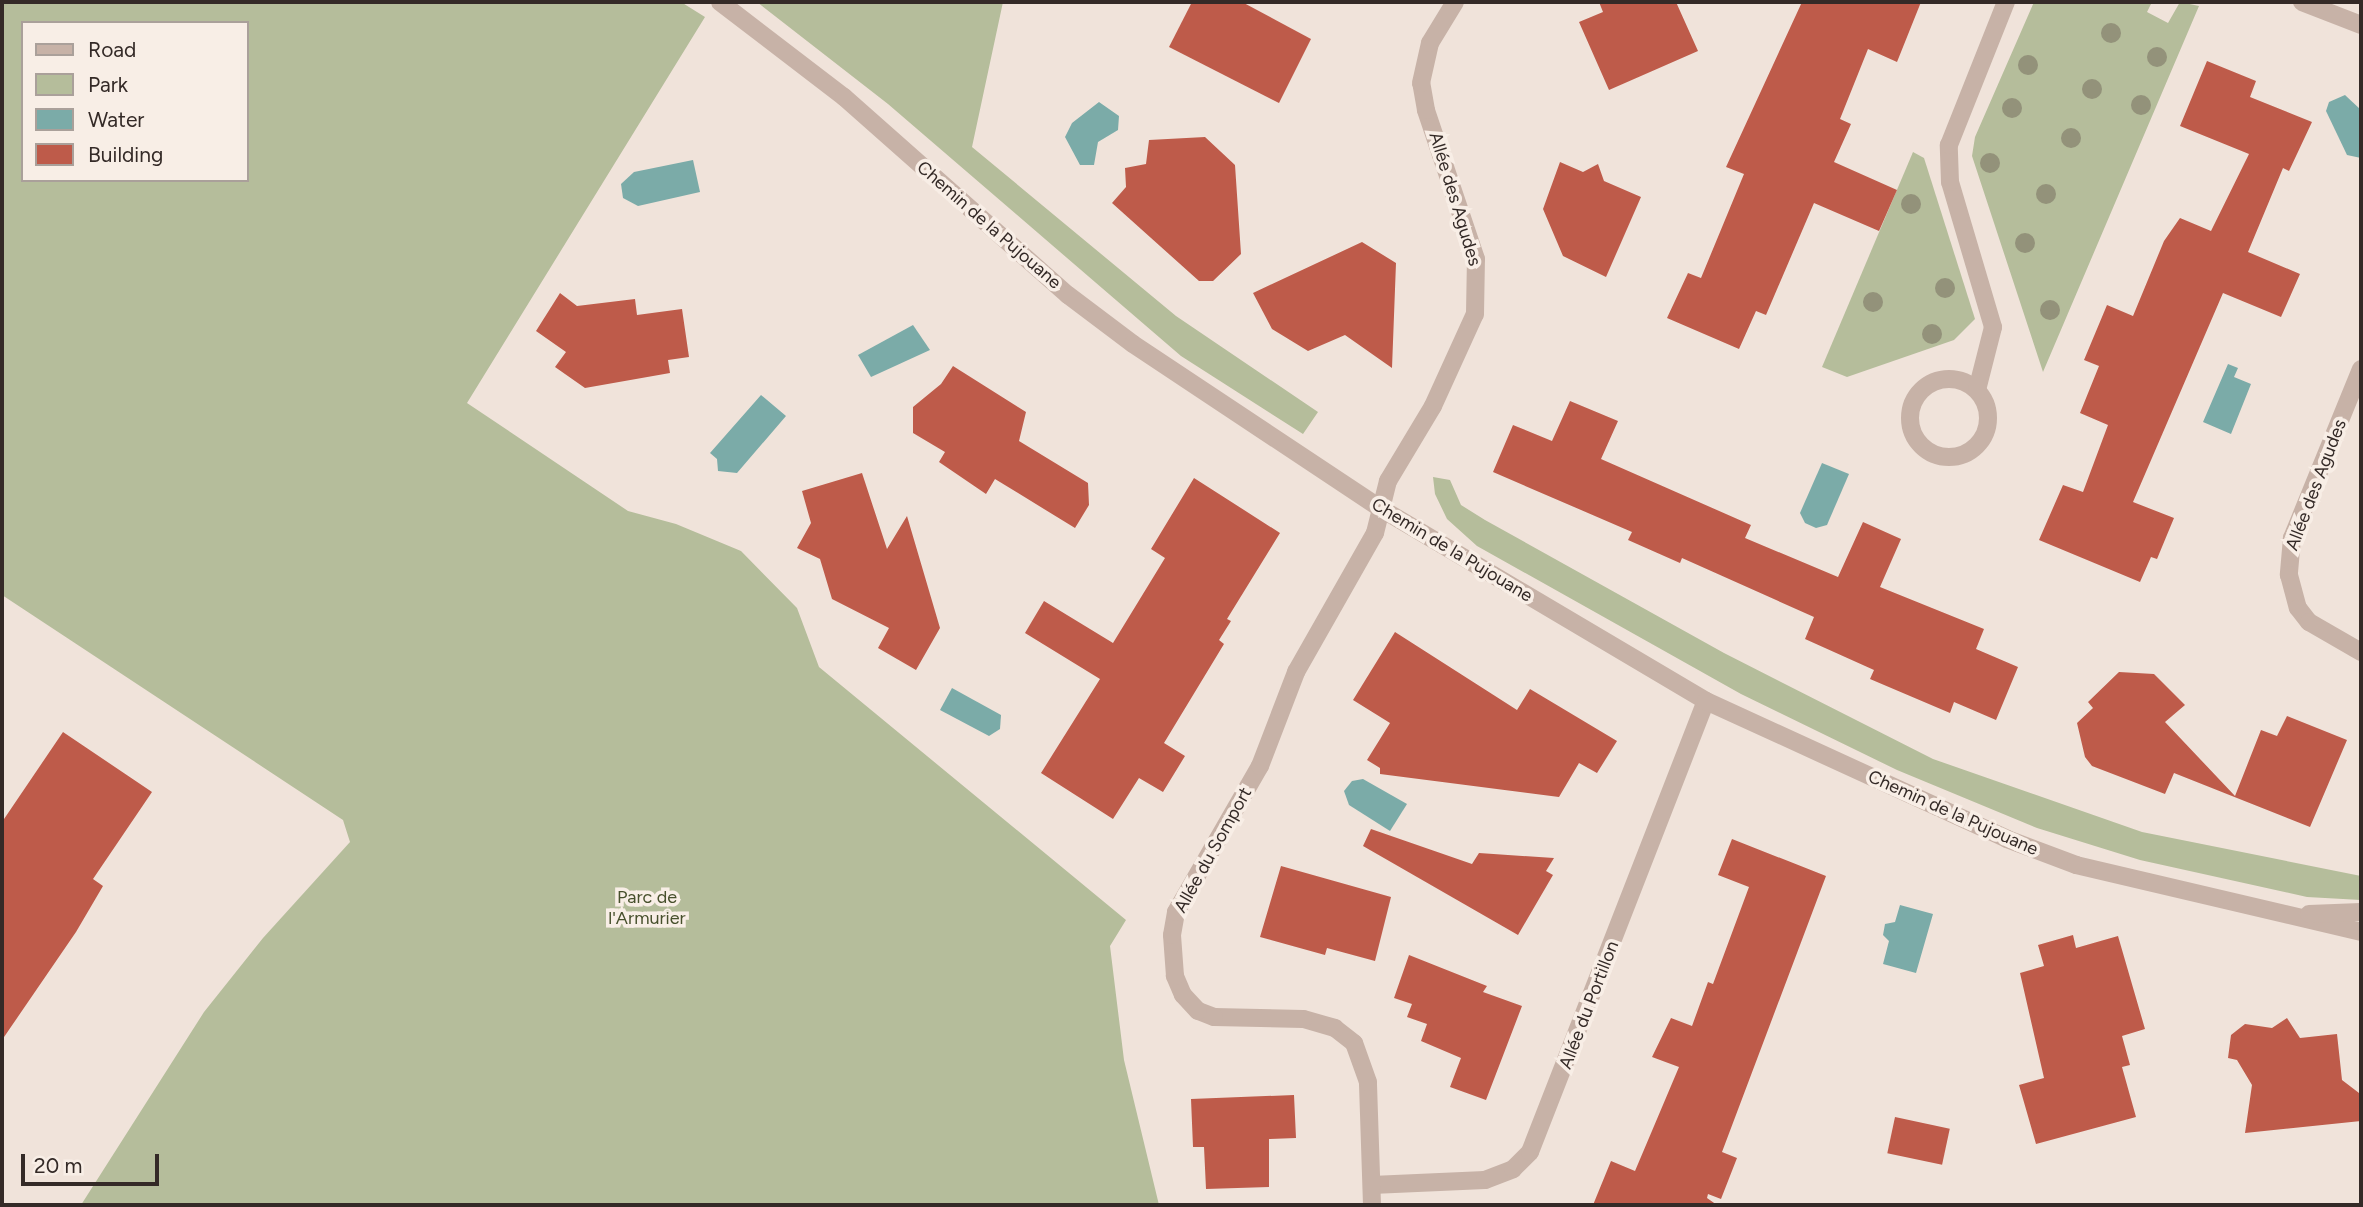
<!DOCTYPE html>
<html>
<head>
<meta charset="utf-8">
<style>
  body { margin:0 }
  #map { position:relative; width:2363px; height:1207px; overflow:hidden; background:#f0e3da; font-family:Figtree,sans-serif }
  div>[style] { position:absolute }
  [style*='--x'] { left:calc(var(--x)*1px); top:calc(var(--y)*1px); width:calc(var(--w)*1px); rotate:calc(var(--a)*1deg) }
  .green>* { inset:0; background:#b5bd9b }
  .water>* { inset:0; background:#7baba8 }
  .building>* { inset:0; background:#be5b4a; transform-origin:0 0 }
  .minor>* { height:18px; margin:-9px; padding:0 9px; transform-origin:9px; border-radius:9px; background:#c7b2a7 }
  .minor>.ring { margin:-9px; padding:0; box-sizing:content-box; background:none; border:18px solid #c7b2a7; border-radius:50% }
  .tertiary>* { height:18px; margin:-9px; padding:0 9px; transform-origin:9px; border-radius:9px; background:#c7b2a7 }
  .trees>* { width:20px; height:20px; margin:-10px; border-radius:50%; background:#93927a }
  span { translate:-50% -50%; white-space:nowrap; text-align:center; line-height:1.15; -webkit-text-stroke:7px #f8eee6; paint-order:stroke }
  .street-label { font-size:18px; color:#342a27 }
  .park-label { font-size:18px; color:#47502c }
  .frame { position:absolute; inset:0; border:4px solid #342a27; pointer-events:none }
  .legend { position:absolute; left:21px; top:21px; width:228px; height:161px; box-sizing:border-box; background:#f8eee6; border:2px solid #aaa09a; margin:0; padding:9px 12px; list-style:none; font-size:21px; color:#342a27 }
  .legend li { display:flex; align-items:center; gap:14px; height:35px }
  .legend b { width:35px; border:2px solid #aaa09a }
  .scale { position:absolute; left:21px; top:1154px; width:138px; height:32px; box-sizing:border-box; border:4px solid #342a27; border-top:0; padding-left:9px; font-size:21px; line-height:24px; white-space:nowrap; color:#342a27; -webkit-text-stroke:5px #f8eee6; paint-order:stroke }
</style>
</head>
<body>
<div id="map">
  <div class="green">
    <div style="clip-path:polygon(evenodd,2px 2px,681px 2px,705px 17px,467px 403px,628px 511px,676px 524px,741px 551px,797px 608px,819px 667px,1126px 920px,1110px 946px,1124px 1060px,1159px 1205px,81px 1205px,204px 1012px,263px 938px,350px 842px,343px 820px,2px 595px,2px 2px,23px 23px,247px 23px,247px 180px,23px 180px,23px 23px)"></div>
    <div style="clip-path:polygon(757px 2px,1003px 2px,972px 147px,1176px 316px,1318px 412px,1303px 434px,1181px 356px,888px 104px)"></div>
    <div style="clip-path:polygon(2034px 2px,2152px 2px,2147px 12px,2168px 23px,2180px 2px,2199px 6px,2043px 372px,1972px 156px,1975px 137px)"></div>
    <div style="clip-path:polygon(1913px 152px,1924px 158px,1975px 319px,1954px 340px,1847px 377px,1822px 367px)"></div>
    <div style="clip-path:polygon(1433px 477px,1450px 480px,1461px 505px,1485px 520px,1724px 653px,1933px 759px,2142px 832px,2361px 876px,2361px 900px,2307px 897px,2140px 860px,2037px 828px,1897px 770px,1741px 694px,1477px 546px,1447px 519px,1435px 494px)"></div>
  </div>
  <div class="water">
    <div style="clip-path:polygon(2345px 95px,2361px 110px,2361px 158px,2347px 155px,2326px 111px,2329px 102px)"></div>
    <div style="clip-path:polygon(1099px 102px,1119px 116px,1118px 130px,1098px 142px,1094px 165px,1080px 165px,1065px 137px,1072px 123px)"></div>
    <div style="clip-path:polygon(693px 160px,700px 192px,638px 206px,623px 198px,621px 184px,634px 172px)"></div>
    <div style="clip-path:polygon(913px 325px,930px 350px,871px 377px,858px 355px)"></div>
    <div style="clip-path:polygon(2228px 364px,2238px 368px,2234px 377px,2251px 384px,2231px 434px,2203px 422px)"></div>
    <div style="clip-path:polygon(761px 395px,786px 416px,737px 473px,718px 471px,717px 459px,710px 453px)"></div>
    <div style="clip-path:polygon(1822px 463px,1849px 474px,1827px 525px,1816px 528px,1805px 523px,1800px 513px)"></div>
    <div style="clip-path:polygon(952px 688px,1001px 715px,1000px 729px,989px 736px,940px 710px)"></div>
    <div style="clip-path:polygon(1363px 779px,1407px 804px,1390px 831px,1349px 805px,1344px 791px,1352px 781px)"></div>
    <div style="clip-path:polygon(1900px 905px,1933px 914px,1916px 973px,1883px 964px,1889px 941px,1883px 935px,1885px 924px,1895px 922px)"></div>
  </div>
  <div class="building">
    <div style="clip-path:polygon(1192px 2px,1242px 2px,1311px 39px,1279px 103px,1169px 47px)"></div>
    <div style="clip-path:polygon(1599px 2px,1676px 2px,1698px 51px,1609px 90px,1579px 22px,1603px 12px)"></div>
    <div style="clip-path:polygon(1802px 2px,1921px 2px,1897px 62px,1868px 49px,1840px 119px,1851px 124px,1834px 162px,1897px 190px,1879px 231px,1814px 203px,1766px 315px,1756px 311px,1739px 349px,1667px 318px,1688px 273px,1701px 278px,1744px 174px,1726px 167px)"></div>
    <div style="clip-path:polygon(2207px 61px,2256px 81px,2250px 97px,2312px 122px,2289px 171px,2283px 168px,2248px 252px,2300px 274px,2281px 317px,2223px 293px,2133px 502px,2174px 518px,2157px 559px,2151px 557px,2140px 582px,2039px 540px,2063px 485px,2083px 492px,2108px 425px,2080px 413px,2099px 366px,2084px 360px,2107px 305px,2133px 316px,2164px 241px,2180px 218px,2211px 231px,2249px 154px,2180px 126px)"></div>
    <div style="clip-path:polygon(1205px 137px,1235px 165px,1241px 254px,1213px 281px,1199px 281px,1112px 203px,1126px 187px,1125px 168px,1146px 164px,1149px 140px)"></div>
    <div style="clip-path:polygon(1560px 162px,1583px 172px,1598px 164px,1604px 181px,1641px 197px,1606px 277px,1563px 256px,1543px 209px)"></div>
    <div style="clip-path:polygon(1362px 242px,1396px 263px,1392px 368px,1345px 335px,1308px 351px,1272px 329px,1253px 293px)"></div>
    <div style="clip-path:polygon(560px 293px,577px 306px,635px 299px,637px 315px,682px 309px,689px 357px,668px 360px,670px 373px,585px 388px,555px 367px,566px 352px,536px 331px)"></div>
    <div style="clip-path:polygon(953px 366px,1026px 412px,1019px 441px,1088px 483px,1089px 505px,1075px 528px,995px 479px,986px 494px,939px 462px,945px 452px,913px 433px,913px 407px,941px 384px)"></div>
    <div style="clip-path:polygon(1570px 401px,1618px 421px,1601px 459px,1751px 525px,1745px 538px,1838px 577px,1863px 522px,1901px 539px,1880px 587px,1984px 629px,1976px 649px,2018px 667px,1996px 720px,1954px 702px,1950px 713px,1870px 679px,1874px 670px,1805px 639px,1814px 617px,1682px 558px,1680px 563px,1628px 540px,1632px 532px,1493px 472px,1513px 425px,1552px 441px)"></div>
    <div style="clip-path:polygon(862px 473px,887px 549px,907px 516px,940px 628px,916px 670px,878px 648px,889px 628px,832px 599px,820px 559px,797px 548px,811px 523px,802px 491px)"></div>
    <div style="clip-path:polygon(1194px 478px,1280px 533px,1227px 619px,1231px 621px,1219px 640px,1224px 644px,1164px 743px,1185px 756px,1163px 792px,1139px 778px,1113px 819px,1041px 773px,1100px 679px,1025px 633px,1044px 601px,1113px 643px,1165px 558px,1151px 549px)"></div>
    <div style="clip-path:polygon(1395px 632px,1517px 710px,1530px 689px,1617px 741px,1597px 773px,1579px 763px,1559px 797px,1380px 774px,1380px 768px,1367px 760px,1390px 723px,1353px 700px)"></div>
    <div style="clip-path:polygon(2119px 672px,2154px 674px,2185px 705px,2165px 722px,2235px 796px,2261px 730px,2277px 736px,2287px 716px,2347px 740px,2310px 827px,2174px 773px,2165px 794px,2092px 766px,2085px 757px,2077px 723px,2093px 708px,2088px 702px)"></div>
    <div style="clip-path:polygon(63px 732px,152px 792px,93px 879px,103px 886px,76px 932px,2px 1040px,2px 822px)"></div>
    <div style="clip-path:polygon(1371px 829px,1472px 864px,1479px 853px,1554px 858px,1546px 871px,1553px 875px,1518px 935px,1363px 846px)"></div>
    <div style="clip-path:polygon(1732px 839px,1826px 876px,1722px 1152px,1737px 1158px,1721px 1199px,1708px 1194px,1707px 1198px,1717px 1205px,1593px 1205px,1611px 1161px,1635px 1171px,1679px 1067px,1652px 1057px,1671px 1018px,1692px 1026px,1708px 982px,1713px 984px,1749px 887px,1718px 875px)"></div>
    <div style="clip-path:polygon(1281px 866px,1391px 897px,1375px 961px,1327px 948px,1325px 955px,1260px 937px)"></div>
    <div style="clip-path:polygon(2073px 935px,2076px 948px,2118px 936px,2145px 1029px,2122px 1036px,2130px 1065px,2122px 1067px,2136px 1117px,2036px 1144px,2019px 1085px,2044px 1078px,2020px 973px,2044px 966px,2038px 945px)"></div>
    <div style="clip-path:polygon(1409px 955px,1487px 986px,1483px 992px,1522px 1006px,1486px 1100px,1450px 1087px,1461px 1058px,1421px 1041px,1427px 1024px,1407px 1017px,1412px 1004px,1394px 998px)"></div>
    <div style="clip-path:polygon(2287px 1018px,2300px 1038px,2337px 1034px,2342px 1080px,2359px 1093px,2361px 1121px,2245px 1133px,2252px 1085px,2237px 1060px,2228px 1058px,2231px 1035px,2245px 1024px,2272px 1028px)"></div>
    <div style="clip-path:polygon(1294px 1095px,1296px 1138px,1269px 1139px,1269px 1187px,1206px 1189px,1204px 1147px,1193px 1147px,1191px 1099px)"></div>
    <div style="left:1895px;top:1117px;width:56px;height:37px;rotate:12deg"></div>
  </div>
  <div class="minor">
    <div style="--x:2302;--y:2;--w:63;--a:21.3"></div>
    <div style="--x:2361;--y:369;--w:183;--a:112.2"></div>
    <div style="--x:2292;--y:538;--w:37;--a:95"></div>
    <div style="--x:2289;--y:575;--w:34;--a:75"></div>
    <div style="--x:2298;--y:608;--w:18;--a:52"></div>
    <div style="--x:2309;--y:622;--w:60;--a:30"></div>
    <div class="ring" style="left:1910px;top:379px;width:60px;height:60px"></div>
    <div style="--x:1977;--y:390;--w:65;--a:-75.7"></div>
    <div style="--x:1993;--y:327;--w:151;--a:-106.5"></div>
    <div style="--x:1950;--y:182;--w:37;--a:-92"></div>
    <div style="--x:1949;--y:145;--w:154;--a:-68.3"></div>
    <div style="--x:1372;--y:1185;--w:113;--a:-2.5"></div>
    <div style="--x:1485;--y:1180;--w:30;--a:-21"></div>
    <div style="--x:1513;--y:1169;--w:24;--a:-45"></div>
    <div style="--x:1530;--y:1152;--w:484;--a:-68.7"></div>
    <div style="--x:1372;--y:1205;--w:123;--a:-91.9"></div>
    <div style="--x:1368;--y:1082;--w:41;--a:-109.7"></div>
    <div style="--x:1354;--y:1043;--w:24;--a:-142"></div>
    <div style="--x:1335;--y:1028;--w:33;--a:-164"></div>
    <div style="--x:1303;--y:1019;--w:89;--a:-178.7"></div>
    <div style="--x:1214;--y:1017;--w:17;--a:-159"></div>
    <div style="--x:1198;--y:1011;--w:22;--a:-133"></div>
    <div style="--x:1183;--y:995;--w:21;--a:-113"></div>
    <div style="--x:1175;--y:976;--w:41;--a:-94.2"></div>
    <div style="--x:1172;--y:935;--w:23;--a:-80"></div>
    <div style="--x:1176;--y:912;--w:168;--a:-60.1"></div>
    <div style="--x:1260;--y:766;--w:101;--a:-69"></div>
    <div style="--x:1296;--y:672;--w:160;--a:-60.4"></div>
    <div style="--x:1375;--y:533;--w:54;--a:-76"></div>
    <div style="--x:1388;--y:481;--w:87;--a:-59"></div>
    <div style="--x:1433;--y:406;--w:101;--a:-65.5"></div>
    <div style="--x:1475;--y:314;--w:55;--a:-89"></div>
    <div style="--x:1476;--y:259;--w:157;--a:-108.6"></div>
    <div style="--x:1426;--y:110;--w:27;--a:-100"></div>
    <div style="--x:1421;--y:83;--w:41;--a:-77.3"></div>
    <div style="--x:1430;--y:43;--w:48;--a:-58.6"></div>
  </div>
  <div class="tertiary">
    <div style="--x:720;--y:2;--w:156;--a:37.5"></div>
    <div style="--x:844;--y:97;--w:299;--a:41.5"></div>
    <div style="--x:1068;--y:295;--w:81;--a:37"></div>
    <div style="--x:1133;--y:344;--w:296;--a:33.6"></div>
    <div style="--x:1380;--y:508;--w:379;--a:30.6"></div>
    <div style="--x:1706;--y:701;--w:331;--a:24.6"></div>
    <div style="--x:2007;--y:839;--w:74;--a:20.6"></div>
    <div style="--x:2076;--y:865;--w:293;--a:13.2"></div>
    <div style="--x:2309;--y:914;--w:52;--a:-2.2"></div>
  </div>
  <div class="trees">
    <div style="left:2111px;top:33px"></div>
    <div style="left:2157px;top:57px"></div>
    <div style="left:2028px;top:65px"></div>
    <div style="left:2092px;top:89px"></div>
    <div style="left:2141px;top:105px"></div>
    <div style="left:2012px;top:108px"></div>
    <div style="left:2071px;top:138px"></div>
    <div style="left:1990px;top:163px"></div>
    <div style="left:2046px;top:194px"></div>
    <div style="left:1911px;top:204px"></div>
    <div style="left:2025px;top:243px"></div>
    <div style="left:1945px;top:288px"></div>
    <div style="left:1873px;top:302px"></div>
    <div style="left:2050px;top:310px"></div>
    <div style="left:1932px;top:334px"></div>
  </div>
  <div class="street-label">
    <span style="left:1455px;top:199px;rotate:73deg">Allée des Agudes</span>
    <span style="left:989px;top:225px;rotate:41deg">Chemin de la Pujouane</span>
    <span style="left:2316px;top:485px;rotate:-69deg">Allée des Agudes</span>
    <span style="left:1452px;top:550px;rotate:31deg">Chemin de la Pujouane</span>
    <span style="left:1953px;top:813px;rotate:24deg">Chemin de la Pujouane</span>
    <span style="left:1213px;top:850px;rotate:-61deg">Allée du Somport</span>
    <span style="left:1589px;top:1005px;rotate:-69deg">Allée du Portillon</span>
  </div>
  <div class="park-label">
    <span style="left:647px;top:908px">Parc de<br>l'Armurier</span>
  </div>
  <div class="frame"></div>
  <ul class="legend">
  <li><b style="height:9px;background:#c7b2a7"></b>Road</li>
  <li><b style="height:19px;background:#b5bd9b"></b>Park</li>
  <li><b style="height:19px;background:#7baba8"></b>Water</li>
  <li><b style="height:19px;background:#be5b4a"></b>Building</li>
  </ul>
  <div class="scale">20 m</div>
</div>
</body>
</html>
